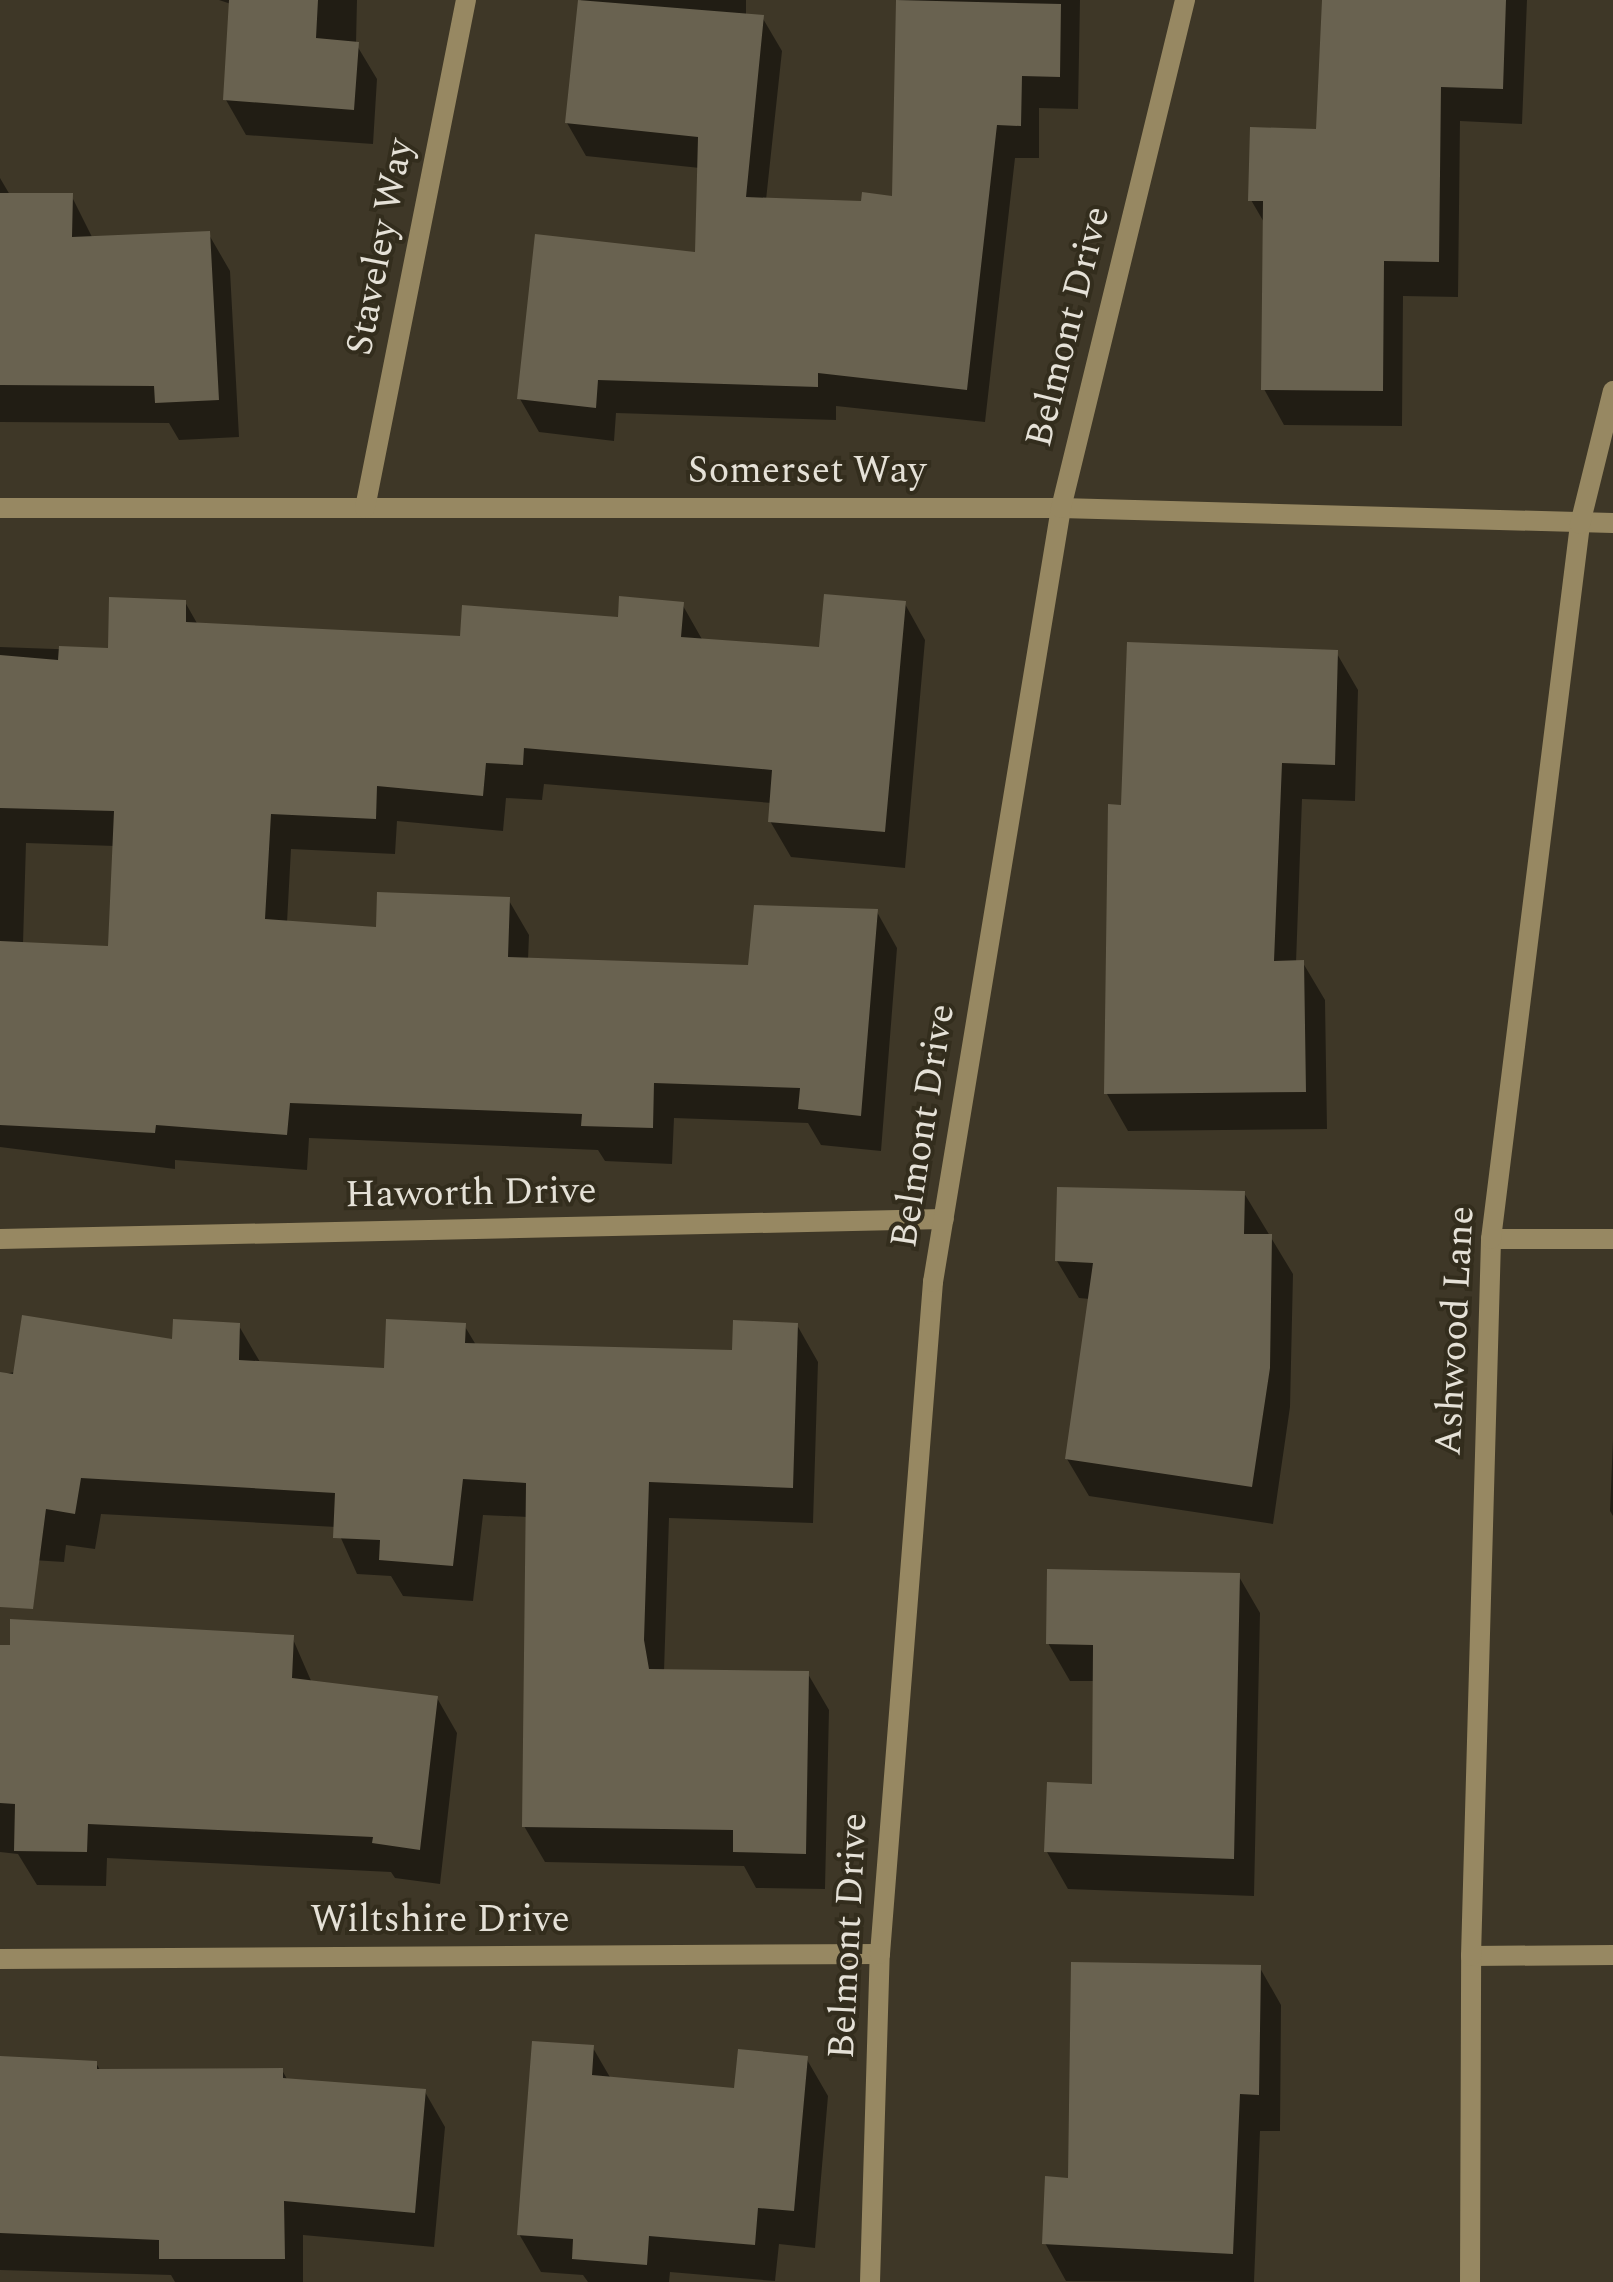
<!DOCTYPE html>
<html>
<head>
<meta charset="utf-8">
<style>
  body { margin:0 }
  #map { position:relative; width:1613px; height:2282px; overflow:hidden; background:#3e3727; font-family:Spectral,serif }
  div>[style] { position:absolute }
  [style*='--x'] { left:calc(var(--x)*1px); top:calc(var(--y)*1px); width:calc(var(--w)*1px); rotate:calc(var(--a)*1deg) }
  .shadow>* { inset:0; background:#0007 }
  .building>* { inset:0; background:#696250 }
  .street>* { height:20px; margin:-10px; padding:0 10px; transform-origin:10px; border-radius:10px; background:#978862 }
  span { translate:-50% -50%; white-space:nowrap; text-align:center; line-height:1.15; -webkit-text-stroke:8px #332d1d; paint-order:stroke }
  .street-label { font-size:38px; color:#e5e1d7 }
</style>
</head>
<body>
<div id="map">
  <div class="shadow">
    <div style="clip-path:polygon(219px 0,357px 0,356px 44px,377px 79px,373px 144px,246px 135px,226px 100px,231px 4px)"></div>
    <div style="clip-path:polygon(581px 0,746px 0,746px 15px,762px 17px,782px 51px,766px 200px,864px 204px,894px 199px,899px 0,1080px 0,1078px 109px,1039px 108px,1039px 158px,1015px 158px,985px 422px,836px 406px,836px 420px,616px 413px,614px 441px,539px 432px,520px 399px,697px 255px,700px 168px,586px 156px,567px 123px)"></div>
    <div style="clip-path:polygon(1326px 0,1527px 0,1522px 124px,1460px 121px,1458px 297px,1403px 296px,1402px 426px,1284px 425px,1264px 389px,1265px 224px,1251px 200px,1318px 131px)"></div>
    <div style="clip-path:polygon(0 178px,10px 195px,71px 195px,93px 239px,208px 233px,230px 271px,239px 437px,179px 440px,169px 423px,0 422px)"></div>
    <div style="clip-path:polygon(evenodd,185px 602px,198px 625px,462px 639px,620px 620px,682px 604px,703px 641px,821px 650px,905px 604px,925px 640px,905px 868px,791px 857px,770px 821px,772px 803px,544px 784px,542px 800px,506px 798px,503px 831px,397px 821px,395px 854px,291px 849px,287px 923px,378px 929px,508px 899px,529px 935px,528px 960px,750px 968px,877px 912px,897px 948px,881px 1151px,821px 1145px,808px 1123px,674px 1118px,672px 1164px,605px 1161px,598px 1150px,309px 1138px,307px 1170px,175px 1160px,175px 1169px,0 1147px,0 647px,110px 651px,185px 602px,26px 843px,115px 846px,111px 949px,23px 944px,26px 843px)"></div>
    <div style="clip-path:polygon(1336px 652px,1358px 690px,1355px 801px,1302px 799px,1296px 963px,1303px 963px,1325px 1000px,1327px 1129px,1128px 1131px,1107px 1094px,1123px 807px)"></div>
    <div style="clip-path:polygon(1244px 1193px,1293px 1274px,1290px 1407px,1273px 1524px,1089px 1496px,1067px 1459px,1090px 1299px,1079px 1298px,1057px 1261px)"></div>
    <div style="clip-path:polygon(464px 1325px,476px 1345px,734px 1353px,797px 1325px,818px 1362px,813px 1523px,669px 1518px,664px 1672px,808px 1674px,829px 1710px,825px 1889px,756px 1888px,744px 1866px,545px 1862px,524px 1826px,528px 1517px,483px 1515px,473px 1601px,403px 1596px,391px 1576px,357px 1574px,336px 1527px,101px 1514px,95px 1549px,66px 1545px,64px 1562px,0 1558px,0 1375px,239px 1326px,260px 1362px,386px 1371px)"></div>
    <div style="clip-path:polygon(1613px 1440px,1613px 1516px,1610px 1511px)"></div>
    <div style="clip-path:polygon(1238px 1575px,1260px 1613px,1254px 1896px,1068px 1889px,1047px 1852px,1095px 1787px,1095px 1681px,1070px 1681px,1048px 1643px)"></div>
    <div style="clip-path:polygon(292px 1637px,312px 1683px,437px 1698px,457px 1733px,440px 1884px,395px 1878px,391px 1872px,107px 1858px,106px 1886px,37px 1885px,18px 1854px,0 1852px,0 1648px)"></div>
    <div style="clip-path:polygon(1260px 1968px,1281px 2005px,1280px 2131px,1260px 2131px,1254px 2282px,1066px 2281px,1045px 2243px,1071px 2180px)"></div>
    <div style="clip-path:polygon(593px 2048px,611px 2079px,736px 2091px,806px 2058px,828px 2096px,815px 2248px,779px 2244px,775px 2281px,670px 2272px,669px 2282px,588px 2282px,583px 2275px,541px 2272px,519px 2234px)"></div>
    <div style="clip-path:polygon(0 2059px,96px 2063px,101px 2072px,282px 2070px,288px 2081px,425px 2092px,445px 2127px,434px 2247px,303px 2235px,303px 2282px,175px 2282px,171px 2275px,0 2270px)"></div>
  </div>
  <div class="building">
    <div style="clip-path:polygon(229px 0,318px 0,316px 38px,359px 42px,354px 110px,223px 100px)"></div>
    <div style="clip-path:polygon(578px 0,764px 15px,746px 197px,861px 201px,862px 192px,892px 196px,896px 0,1061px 4px,1060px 77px,1022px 76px,1021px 126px,997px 125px,967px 390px,818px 373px,818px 387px,598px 380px,596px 408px,517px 399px,535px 234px,695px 252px,698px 137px,565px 123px)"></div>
    <div style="clip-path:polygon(1322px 0,1506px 0,1503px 89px,1441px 87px,1439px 262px,1384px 261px,1383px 391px,1261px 390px,1263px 201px,1248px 201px,1250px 127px,1316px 129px)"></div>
    <div style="clip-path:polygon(0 193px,73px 193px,72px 237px,210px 231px,219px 400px,155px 403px,154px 386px,0 385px)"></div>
    <div style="clip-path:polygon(824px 594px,906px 601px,885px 832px,768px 822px,772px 770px,524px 748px,523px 765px,486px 763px,483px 796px,377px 786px,376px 819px,271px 814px,265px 919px,376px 927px,377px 892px,510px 897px,508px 957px,748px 965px,754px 905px,878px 909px,861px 1116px,798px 1109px,800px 1088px,654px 1083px,653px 1128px,581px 1126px,582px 1114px,290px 1103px,287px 1135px,156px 1125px,155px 1133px,0 1125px,0 941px,108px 946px,114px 811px,0 808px,0 655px,58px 660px,59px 646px,108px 648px,109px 597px,186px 600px,186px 622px,460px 636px,462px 605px,618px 617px,619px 596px,684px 602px,681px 637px,819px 647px)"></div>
    <div style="clip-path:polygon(1127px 642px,1338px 650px,1335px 765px,1282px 763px,1274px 961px,1304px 960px,1306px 1092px,1104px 1094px,1108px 804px,1121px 805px)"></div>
    <div style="clip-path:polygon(1057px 1187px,1245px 1191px,1244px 1234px,1272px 1234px,1270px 1368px,1252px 1487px,1065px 1459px,1093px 1263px,1055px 1261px)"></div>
    <div style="clip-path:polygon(22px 1315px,172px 1339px,173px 1319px,240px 1323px,239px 1360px,384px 1368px,386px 1319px,466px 1323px,465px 1343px,732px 1350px,733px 1320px,798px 1323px,793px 1488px,649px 1482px,644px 1640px,649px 1669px,809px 1671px,806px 1854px,733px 1852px,733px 1830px,522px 1827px,526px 1483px,463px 1479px,453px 1566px,379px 1560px,380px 1540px,333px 1538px,335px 1493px,81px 1478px,75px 1514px,46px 1509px,33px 1609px,0 1607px,0 1372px,13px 1374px)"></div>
    <div style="clip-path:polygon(1047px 1569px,1240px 1573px,1234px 1859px,1044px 1852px,1047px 1782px,1092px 1784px,1093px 1645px,1046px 1644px)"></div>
    <div style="clip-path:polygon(10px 1619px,294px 1635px,292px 1678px,438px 1696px,420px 1850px,372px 1843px,373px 1837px,88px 1824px,87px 1852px,14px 1851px,15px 1804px,0 1803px,0 1645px,10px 1645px)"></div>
    <div style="clip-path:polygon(1071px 1962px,1261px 1965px,1259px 2095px,1240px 2094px,1233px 2254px,1042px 2244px,1045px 2176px,1068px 2178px)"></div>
    <div style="clip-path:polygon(532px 2041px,594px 2045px,592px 2075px,734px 2088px,738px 2049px,808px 2056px,794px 2211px,758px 2208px,755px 2245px,649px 2236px,647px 2265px,572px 2259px,573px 2239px,517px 2235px)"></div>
    <div style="clip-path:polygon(0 2056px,97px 2061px,97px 2069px,283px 2068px,283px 2078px,426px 2089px,415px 2213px,284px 2201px,285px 2259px,159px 2259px,159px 2240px,0 2233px)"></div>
  </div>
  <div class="street">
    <div style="--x:0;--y:508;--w:1061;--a:0"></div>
    <div style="--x:1061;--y:508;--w:552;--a:1.56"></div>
    <div style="--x:365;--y:508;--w:518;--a:-78.76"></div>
    <div style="--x:0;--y:1239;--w:944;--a:-1.21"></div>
    <div style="--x:1491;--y:1239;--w:122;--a:0"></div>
    <div style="--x:1471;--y:1956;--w:142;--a:-0.4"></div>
    <div style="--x:0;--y:1959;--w:880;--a:-0.33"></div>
    <div style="--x:870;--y:2282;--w:328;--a:-88.3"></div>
    <div style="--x:880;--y:1954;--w:674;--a:-85.49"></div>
    <div style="--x:933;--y:1282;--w:785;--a:-80.61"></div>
    <div style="--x:1061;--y:508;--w:523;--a:-76.28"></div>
    <div style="--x:1470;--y:2282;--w:326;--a:-89.8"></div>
    <div style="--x:1471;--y:1956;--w:717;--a:-88.4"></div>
    <div style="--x:1491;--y:1239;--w:721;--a:-82.9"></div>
    <div style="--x:1580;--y:524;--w:137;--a:-76.1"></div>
  </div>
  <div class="street-label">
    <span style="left:381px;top:247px;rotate:-79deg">Staveley Way</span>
    <span style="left:1069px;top:327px;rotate:-76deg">Belmont Drive</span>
    <span style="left:807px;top:472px">Somerset Way</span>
    <span style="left:924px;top:1126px;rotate:-81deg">Belmont Drive</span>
    <span style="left:471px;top:1194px;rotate:-1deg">Haworth Drive</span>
    <span style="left:1456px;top:1331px;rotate:-87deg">Ashwood Lane</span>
    <span style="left:440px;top:1921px">Wiltshire Drive</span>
    <span style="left:849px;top:1936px;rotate:-87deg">Belmont Drive</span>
  </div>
</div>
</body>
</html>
